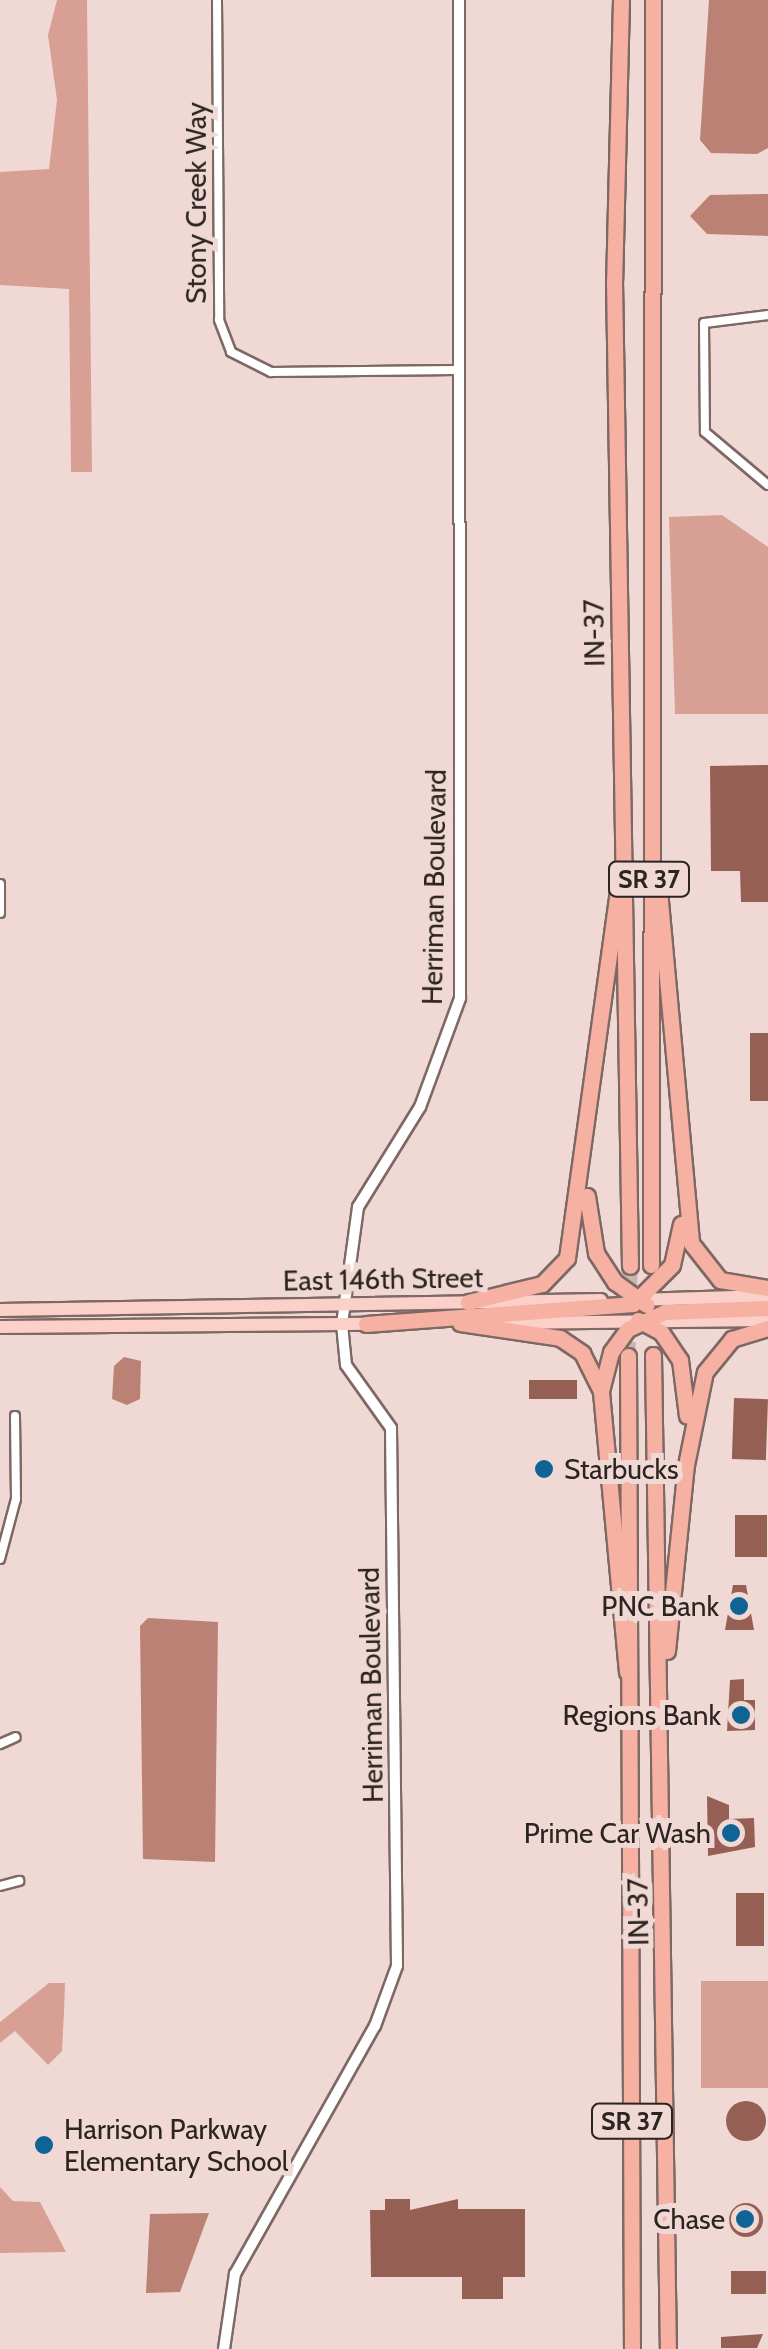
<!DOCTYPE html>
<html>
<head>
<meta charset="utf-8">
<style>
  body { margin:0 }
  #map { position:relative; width:768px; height:2349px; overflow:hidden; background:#f0d9d4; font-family:Cabin,sans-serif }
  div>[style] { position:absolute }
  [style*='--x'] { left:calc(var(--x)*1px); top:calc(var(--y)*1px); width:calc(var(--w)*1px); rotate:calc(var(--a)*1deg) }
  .green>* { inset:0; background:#d89f94; transform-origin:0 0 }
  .water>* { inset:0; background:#bb8175 }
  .building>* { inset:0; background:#965f54; transform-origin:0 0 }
  .round { border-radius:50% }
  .motorway-tunnel>* { height:15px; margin-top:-7.5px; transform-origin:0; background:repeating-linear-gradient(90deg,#c9b5b0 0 15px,transparent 0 23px) }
  .roads { filter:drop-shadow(2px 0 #7d6864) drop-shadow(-2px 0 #7d6864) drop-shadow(0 2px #7d6864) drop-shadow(0 -2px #7d6864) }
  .minor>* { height:8px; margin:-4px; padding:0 4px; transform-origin:4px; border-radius:4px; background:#fff }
  .tertiary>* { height:10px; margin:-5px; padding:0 5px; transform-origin:5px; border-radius:5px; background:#fff }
  .primary>* { height:12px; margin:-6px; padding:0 6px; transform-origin:6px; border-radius:6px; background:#fad0c8 }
  .motorway>* { height:15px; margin:-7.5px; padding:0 7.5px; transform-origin:7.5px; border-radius:7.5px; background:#f6b1a3 }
  .dots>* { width:28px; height:28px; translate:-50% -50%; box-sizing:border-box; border:5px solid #f0d9d4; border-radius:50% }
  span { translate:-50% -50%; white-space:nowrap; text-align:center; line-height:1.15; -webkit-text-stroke:10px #f0d9d4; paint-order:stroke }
  .shield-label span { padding:2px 8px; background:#f0d9d4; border:2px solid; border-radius:8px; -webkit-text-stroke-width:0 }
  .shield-label { font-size:25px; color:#2c2422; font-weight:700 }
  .street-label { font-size:28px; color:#2c2422 }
  .poi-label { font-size:28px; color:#2c2422 }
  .left { translate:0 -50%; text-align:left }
  .right { translate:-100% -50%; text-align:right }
</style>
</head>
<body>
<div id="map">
  <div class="green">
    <div style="clip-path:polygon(57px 0,87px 0,92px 472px,71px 472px,69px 289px,0 285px,0 172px,49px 169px,57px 100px,48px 35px)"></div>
    <div style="clip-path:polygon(722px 515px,768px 547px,768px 714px,675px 714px,669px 517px)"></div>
    <div style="left:701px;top:1981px;width:67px;height:107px"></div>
    <div style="clip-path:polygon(49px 1983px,65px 1983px,64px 2012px,62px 2051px,48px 2065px,15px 2031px,0 2043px,0 2022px)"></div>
    <div style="clip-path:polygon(0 2187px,13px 2201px,40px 2202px,66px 2252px,0 2253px)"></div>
  </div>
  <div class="water">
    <div style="clip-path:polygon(709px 0,768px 0,768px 148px,757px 154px,711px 153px,700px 140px)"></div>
    <div style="clip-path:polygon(768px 194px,768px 236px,707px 234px,690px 216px,710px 195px)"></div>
    <div style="clip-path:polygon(124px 1357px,141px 1361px,140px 1399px,127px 1405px,112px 1399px,114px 1366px)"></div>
    <div style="clip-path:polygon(148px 1618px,218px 1622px,215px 1862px,143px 1859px,140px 1626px)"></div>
    <div style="clip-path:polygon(209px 2213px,180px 2292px,146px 2293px,150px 2214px)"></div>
  </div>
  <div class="building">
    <div style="clip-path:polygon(768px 765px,768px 902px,741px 902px,740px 871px,711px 871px,710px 766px)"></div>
    <div style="left:750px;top:1033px;width:18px;height:68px"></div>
    <div style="left:529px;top:1380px;width:48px;height:19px"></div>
    <div style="left:734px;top:1398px;width:34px;height:61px;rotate:2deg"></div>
    <div style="left:735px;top:1515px;width:32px;height:42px"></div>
    <div style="clip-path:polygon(733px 1585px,746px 1585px,754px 1630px,725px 1630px)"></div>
    <div style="clip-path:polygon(744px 1679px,744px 1700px,755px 1700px,755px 1730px,727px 1731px,730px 1680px)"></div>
    <div style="clip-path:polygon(707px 1796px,729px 1805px,729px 1819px,754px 1818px,755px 1847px,708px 1856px)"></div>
    <div style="left:736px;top:1893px;width:28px;height:53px"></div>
    <div class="round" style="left:726px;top:2101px;width:40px;height:40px"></div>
    <div style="clip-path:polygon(385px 2199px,410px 2199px,410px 2210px,458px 2199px,458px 2209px,525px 2209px,525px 2277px,503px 2277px,503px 2299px,462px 2299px,462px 2277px,371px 2277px,370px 2210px,385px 2210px)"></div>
    <div class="round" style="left:729px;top:2203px;width:34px;height:34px"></div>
    <div style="left:731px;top:2271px;width:35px;height:23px"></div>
    <div style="clip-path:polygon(763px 2334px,757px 2348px,721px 2348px,721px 2337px)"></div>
  </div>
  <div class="motorway-tunnel">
    <div style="--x:628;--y:1356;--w:90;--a:-88.7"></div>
  </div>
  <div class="roads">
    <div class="minor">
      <div style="--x:217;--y:0;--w:320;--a:89.6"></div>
      <div style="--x:219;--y:320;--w:34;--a:69"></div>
      <div style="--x:231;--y:352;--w:45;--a:26.6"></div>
      <div style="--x:271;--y:372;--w:185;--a:-0.6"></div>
      <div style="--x:768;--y:315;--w:64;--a:172.9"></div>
      <div style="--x:704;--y:323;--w:109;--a:89.5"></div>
      <div style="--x:705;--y:432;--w:82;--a:40.1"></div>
      <div style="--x:0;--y:884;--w:29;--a:90"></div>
      <div style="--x:0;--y:1559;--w:62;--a:-75.1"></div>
      <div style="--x:16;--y:1499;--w:83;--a:-90.7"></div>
      <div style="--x:0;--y:1744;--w:17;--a:-24"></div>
      <div style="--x:0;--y:1886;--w:20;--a:-15"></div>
    </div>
    <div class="tertiary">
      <div style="--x:224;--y:2349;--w:76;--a:-81.7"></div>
      <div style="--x:235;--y:2274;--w:285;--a:-60.6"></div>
      <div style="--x:375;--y:2026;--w:64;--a:-69.9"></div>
      <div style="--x:397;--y:1966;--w:538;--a:-90.64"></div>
      <div style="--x:391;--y:1428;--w:77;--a:-125.5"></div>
      <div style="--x:346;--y:1365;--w:41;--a:-95.6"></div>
      <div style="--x:342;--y:1324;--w:118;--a:-82.2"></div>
      <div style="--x:358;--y:1207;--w:118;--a:-58.2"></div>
      <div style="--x:420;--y:1107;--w:116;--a:-69.8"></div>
      <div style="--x:460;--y:998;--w:998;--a:-90.06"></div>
    </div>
    <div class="primary">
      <div style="--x:636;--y:1300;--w:132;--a:-1.7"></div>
      <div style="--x:0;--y:1310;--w:601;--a:-0.95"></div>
      <div style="--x:492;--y:1323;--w:276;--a:-0.6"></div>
      <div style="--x:0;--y:1327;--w:372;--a:-0.5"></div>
    </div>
    <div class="motorway">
      <div style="--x:621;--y:0;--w:281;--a:91.4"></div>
      <div style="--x:614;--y:281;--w:985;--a:89.07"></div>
      <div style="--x:658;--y:879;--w:365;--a:84.8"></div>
      <div style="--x:691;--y:1243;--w:47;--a:51.9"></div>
      <div style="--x:720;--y:1280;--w:49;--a:9.5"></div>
      <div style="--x:587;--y:1196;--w:58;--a:81"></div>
      <div style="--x:596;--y:1253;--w:35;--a:57"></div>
      <div style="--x:615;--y:1282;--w:39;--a:36"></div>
      <div style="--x:651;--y:1265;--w:1265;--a:-89.91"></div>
      <div style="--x:468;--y:1302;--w:76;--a:-13.7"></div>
      <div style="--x:542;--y:1284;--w:36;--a:-46"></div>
      <div style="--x:567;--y:1258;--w:372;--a:-82.1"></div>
      <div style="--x:638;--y:1320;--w:26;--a:28"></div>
      <div style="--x:661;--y:1332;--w:34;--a:56"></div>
      <div style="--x:680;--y:1360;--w:56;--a:82.9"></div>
      <div style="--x:460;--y:1323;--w:101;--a:8.5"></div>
      <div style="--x:560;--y:1338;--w:27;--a:34"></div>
      <div style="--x:582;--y:1353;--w:42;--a:63.4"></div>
      <div style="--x:366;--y:1324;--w:268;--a:-4.3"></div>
      <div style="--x:633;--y:1304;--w:55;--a:-45"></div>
      <div style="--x:672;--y:1265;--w:42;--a:-77.6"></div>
      <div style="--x:653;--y:1355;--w:994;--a:89.14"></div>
      <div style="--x:628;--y:1356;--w:993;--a:89.77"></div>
      <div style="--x:667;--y:1651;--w:187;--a:-84.2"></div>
      <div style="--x:686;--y:1465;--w:95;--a:-78.5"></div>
      <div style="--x:705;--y:1372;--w:43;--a:-50.7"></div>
      <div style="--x:732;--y:1339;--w:38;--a:-17"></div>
      <div style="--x:627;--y:1672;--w:282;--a:-95.3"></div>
      <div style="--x:601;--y:1391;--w:40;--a:-75.6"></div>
      <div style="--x:611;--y:1352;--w:29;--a:-54"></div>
      <div style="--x:628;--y:1329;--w:41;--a:-24.7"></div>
      <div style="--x:665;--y:1312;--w:103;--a:-2.2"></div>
    </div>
  </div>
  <div class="dots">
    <div style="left:544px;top:1469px;background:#0f6495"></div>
    <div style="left:739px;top:1606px;background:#0f6495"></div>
    <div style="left:741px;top:1715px;background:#0f6495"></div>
    <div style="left:731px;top:1833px;background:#0f6495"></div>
    <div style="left:44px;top:2145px;background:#0f6495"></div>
    <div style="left:745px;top:2219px;background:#0f6495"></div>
  </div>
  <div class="shield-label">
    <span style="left:649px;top:879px">SR 37</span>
    <span style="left:632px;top:2121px">SR 37</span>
  </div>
  <div class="street-label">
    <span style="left:196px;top:203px;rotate:-90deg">Stony Creek Way</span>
    <span style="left:594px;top:633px;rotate:-91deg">IN-37</span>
    <span style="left:434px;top:887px;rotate:-89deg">Herriman Boulevard</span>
    <span style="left:383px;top:1279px;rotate:-1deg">East 146th Street</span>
    <span style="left:371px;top:1685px;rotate:-91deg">Herriman Boulevard</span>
    <span style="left:638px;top:1912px;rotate:-91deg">IN-37</span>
  </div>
  <div class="poi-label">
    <span class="left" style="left:564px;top:1469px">Starbucks</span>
    <span class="right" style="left:719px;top:1606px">PNC Bank</span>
    <span class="right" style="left:721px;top:1715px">Regions Bank</span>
    <span class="right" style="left:711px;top:1833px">Prime Car Wash</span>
    <span class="left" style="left:64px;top:2145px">Harrison Parkway<br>Elementary School</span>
    <span class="right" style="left:725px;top:2219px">Chase</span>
  </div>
</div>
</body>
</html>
